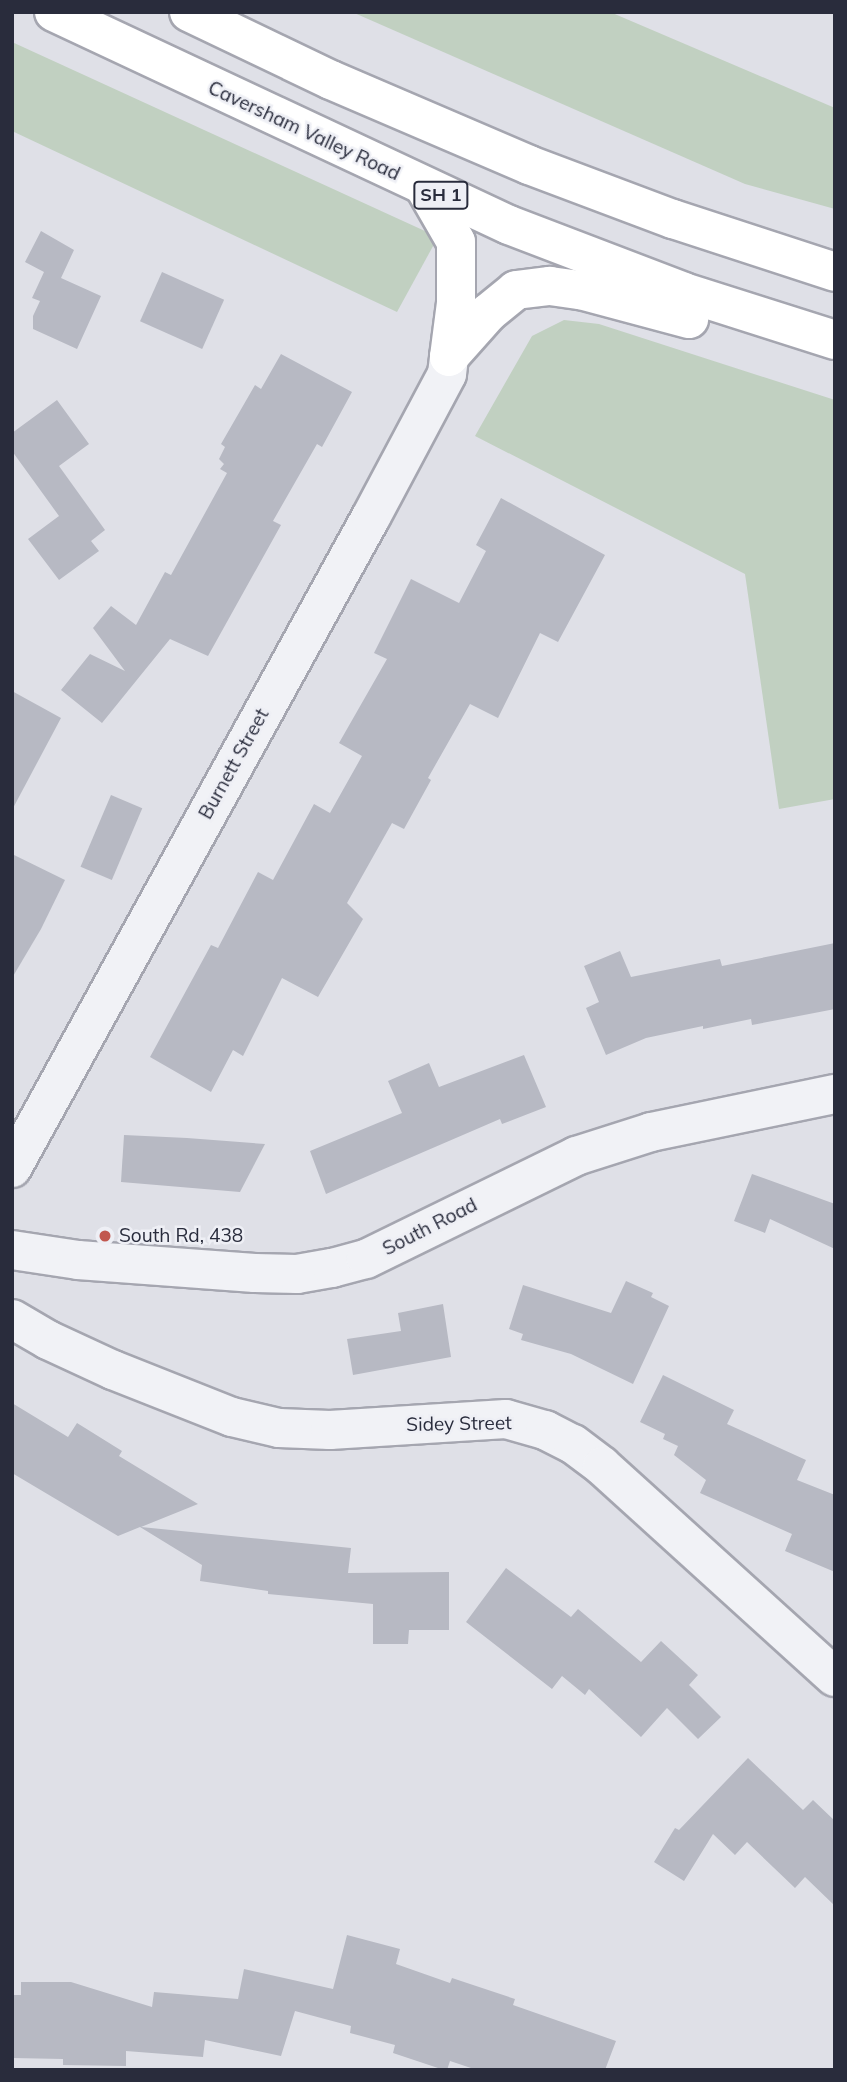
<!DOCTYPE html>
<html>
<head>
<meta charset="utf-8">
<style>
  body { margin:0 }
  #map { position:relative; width:847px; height:2082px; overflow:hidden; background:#dfe0e7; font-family:Mulish,sans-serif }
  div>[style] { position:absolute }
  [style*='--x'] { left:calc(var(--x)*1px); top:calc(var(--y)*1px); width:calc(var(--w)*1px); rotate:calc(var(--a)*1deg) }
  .green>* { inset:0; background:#c1d0c1 }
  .building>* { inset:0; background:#b7b9c3; transform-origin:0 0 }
  .roads { filter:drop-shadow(2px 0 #a5a6b0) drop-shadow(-2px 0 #a5a6b0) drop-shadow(0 2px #a5a6b0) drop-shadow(0 -2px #a5a6b0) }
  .minor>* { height:38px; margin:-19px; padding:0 19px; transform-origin:19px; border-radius:19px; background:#f1f2f6 }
  .tertiary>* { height:38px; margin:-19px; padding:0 19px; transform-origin:19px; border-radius:19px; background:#f1f2f6 }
  .trunk>* { height:38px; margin:-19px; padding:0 19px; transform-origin:19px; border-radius:19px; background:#fff }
  .dots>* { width:19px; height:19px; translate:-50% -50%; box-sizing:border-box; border:4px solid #eeeff5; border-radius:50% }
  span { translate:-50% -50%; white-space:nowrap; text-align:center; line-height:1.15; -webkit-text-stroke:5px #eeeff5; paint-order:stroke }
  .shield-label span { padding:2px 5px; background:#eeeff5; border:2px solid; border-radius:5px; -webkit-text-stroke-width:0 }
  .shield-label { font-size:18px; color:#292c3c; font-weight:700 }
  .street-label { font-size:19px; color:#292c3c }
  .poi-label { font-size:19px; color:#292c3c }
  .left { translate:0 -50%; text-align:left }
  .frame { position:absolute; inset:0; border:14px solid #292c3c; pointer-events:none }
</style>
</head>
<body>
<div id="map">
  <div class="green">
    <div style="clip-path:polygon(352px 12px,610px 12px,835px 108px,835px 209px,745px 184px)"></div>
    <div style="clip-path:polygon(12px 42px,438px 237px,397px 312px,12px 131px)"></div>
    <div style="clip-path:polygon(564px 320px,599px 324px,835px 400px,835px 799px,779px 809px,745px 574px,475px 436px,532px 336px)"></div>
  </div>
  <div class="building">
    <div style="clip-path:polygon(41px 231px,74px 250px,61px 278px,101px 296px,77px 349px,33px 329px,33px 316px,40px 301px,32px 298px,44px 272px,25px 262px)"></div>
    <div style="left:162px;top:272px;width:68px;height:54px;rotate:24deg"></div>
    <div style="clip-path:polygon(281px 354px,352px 392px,322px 447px,317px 444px,273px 521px,281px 525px,208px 656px,170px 639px,102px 723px,61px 690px,90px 654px,125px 671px,93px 628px,111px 606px,136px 625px,165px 572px,171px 575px,227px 473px,220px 469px,224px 464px,219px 459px,225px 447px,221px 444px,255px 385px,261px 389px)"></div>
    <div style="clip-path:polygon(57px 400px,89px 444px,59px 466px,105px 530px,91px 541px,99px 551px,59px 580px,28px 539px,59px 516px,12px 451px,12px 433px)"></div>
    <div style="clip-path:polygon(501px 498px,605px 555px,558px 642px,540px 633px,498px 718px,470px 704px,428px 778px,431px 780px,404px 829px,392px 823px,347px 903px,363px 919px,318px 997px,282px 978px,243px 1056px,233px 1050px,211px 1092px,150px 1057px,211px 945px,218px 948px,258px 872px,273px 880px,314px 804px,330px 813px,362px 756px,339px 743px,387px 659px,374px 653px,411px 579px,459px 603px,486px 551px,476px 545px)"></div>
    <div style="clip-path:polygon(12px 691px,61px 718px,12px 810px)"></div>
    <div style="left:111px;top:795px;width:34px;height:78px;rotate:23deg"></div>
    <div style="clip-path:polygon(12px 854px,65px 880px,41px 929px,12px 978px)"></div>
    <div style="clip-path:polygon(835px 943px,835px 1009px,752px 1025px,751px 1019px,703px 1029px,703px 1026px,646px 1038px,606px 1055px,586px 1008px,599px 1002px,584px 966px,620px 951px,631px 977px,720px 959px,722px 966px)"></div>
    <div style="clip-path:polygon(524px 1055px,546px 1107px,502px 1124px,500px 1119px,326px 1194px,310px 1151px,402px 1113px,388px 1081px,429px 1063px,439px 1087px)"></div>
    <div style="clip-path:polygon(124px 1135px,187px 1138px,265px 1144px,240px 1192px,121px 1182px)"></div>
    <div style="clip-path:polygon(752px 1174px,835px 1204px,835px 1249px,770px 1219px,765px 1233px,734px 1221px)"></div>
    <div style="clip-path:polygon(626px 1281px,653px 1293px,651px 1297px,669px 1306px,633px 1384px,571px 1354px,521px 1340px,523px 1334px,509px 1329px,523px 1285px,611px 1313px)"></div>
    <div style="clip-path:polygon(443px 1304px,451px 1357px,353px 1375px,347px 1339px,401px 1331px,398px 1313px)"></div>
    <div style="clip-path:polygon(663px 1375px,734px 1410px,727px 1424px,806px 1460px,797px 1480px,835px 1495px,835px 1572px,785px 1551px,792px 1534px,700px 1493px,706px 1480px,674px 1455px,678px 1446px,663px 1439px,665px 1434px,640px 1422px)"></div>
    <div style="clip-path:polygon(12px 1403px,68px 1437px,77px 1423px,122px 1451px,119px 1456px,198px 1504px,141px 1527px,351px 1548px,348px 1573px,449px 1572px,449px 1630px,409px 1630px,408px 1644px,373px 1644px,373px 1604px,268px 1594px,268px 1591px,200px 1581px,202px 1565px,140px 1527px,118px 1536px,12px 1473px)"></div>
    <div style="clip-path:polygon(506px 1568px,571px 1617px,578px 1609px,641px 1662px,661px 1641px,698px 1675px,689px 1685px,721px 1717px,698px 1739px,667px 1708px,641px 1737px,589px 1689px,585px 1695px,562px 1676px,552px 1689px,466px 1622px)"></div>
    <div style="clip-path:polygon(748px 1758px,803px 1810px,813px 1800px,835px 1821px,835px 1906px,805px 1877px,795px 1888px,747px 1842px,735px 1855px,713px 1834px,684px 1881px,654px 1862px,675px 1828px,679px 1830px)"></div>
    <div style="clip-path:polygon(347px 1935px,400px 1949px,396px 1964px,450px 1983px,452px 1978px,515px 1999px,513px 2005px,616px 2041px,605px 2070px,477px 2070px,450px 2061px,447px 2070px,444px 2070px,393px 2053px,395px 2045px,350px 2033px,351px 2026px,295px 2011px,281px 2056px,205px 2040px,203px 2057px,126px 2051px,126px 2066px,63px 2065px,63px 2059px,12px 2058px,12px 1995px,21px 1995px,21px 1982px,71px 1982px,152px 2007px,154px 1992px,238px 1999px,244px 1969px,333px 1989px)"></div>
  </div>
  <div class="roads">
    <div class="minor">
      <div style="--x:12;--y:1168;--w:743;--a:-61.13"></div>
      <div style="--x:371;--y:517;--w:162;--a:-62"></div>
      <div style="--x:447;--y:374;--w:17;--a:-83"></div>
      <div style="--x:12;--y:1319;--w:42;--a:30.3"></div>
      <div style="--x:48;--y:1340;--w:72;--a:24.8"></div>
      <div style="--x:113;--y:1370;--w:128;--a:21.6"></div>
      <div style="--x:232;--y:1417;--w:48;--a:13.2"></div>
      <div style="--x:279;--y:1428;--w:51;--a:2.2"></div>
      <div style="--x:330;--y:1430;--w:176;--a:-3.6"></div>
      <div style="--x:506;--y:1419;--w:41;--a:15.8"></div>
      <div style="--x:545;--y:1430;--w:31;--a:27"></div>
      <div style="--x:573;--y:1444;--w:36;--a:37"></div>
      <div style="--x:602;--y:1466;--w:314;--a:42.2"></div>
    </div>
    <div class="tertiary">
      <div style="--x:12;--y:1250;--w:67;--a:8.6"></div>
      <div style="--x:78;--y:1260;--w:177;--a:4.2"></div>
      <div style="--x:255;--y:1273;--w:42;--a:1.4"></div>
      <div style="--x:297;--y:1274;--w:36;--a:-10"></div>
      <div style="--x:332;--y:1268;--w:35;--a:-15"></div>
      <div style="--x:366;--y:1259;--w:234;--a:-26.1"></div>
      <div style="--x:576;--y:1156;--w:79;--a:-17.7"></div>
      <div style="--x:651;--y:1132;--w:188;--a:-11.7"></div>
    </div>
    <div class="trunk">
      <div style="--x:54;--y:12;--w:502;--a:25.09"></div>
      <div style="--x:509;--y:225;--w:187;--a:20.9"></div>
      <div style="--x:684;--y:292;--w:158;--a:17.6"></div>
      <div style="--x:189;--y:12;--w:157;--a:25.6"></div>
      <div style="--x:331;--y:80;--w:215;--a:23.2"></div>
      <div style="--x:529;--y:165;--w:154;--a:20.6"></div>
      <div style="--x:673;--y:219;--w:170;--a:18.1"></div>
      <div style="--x:425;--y:188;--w:62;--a:60.1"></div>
      <div style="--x:456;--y:242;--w:61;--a:90"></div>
      <div style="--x:456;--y:303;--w:54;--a:97.4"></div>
      <div style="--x:449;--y:357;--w:59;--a:-48.4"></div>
      <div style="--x:488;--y:313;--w:36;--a:-39"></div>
      <div style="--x:516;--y:290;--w:34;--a:-7"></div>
      <div style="--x:550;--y:286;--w:30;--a:8"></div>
      <div style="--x:580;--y:290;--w:113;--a:14.9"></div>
    </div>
  </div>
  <div class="dots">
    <div style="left:105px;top:1236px;background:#c1574e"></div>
  </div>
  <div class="shield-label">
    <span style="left:441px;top:195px">SH 1</span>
  </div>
  <div class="street-label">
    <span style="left:304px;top:131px;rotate:25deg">Caversham Valley Road</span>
    <span style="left:234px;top:764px;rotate:-61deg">Burnett Street</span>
    <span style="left:430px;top:1227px;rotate:-27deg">South Road</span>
    <span style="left:459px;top:1424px;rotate:-1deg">Sidey Street</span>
  </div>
  <div class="poi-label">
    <span class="left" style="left:119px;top:1236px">South Rd, 438</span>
  </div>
  <div class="frame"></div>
</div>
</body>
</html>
